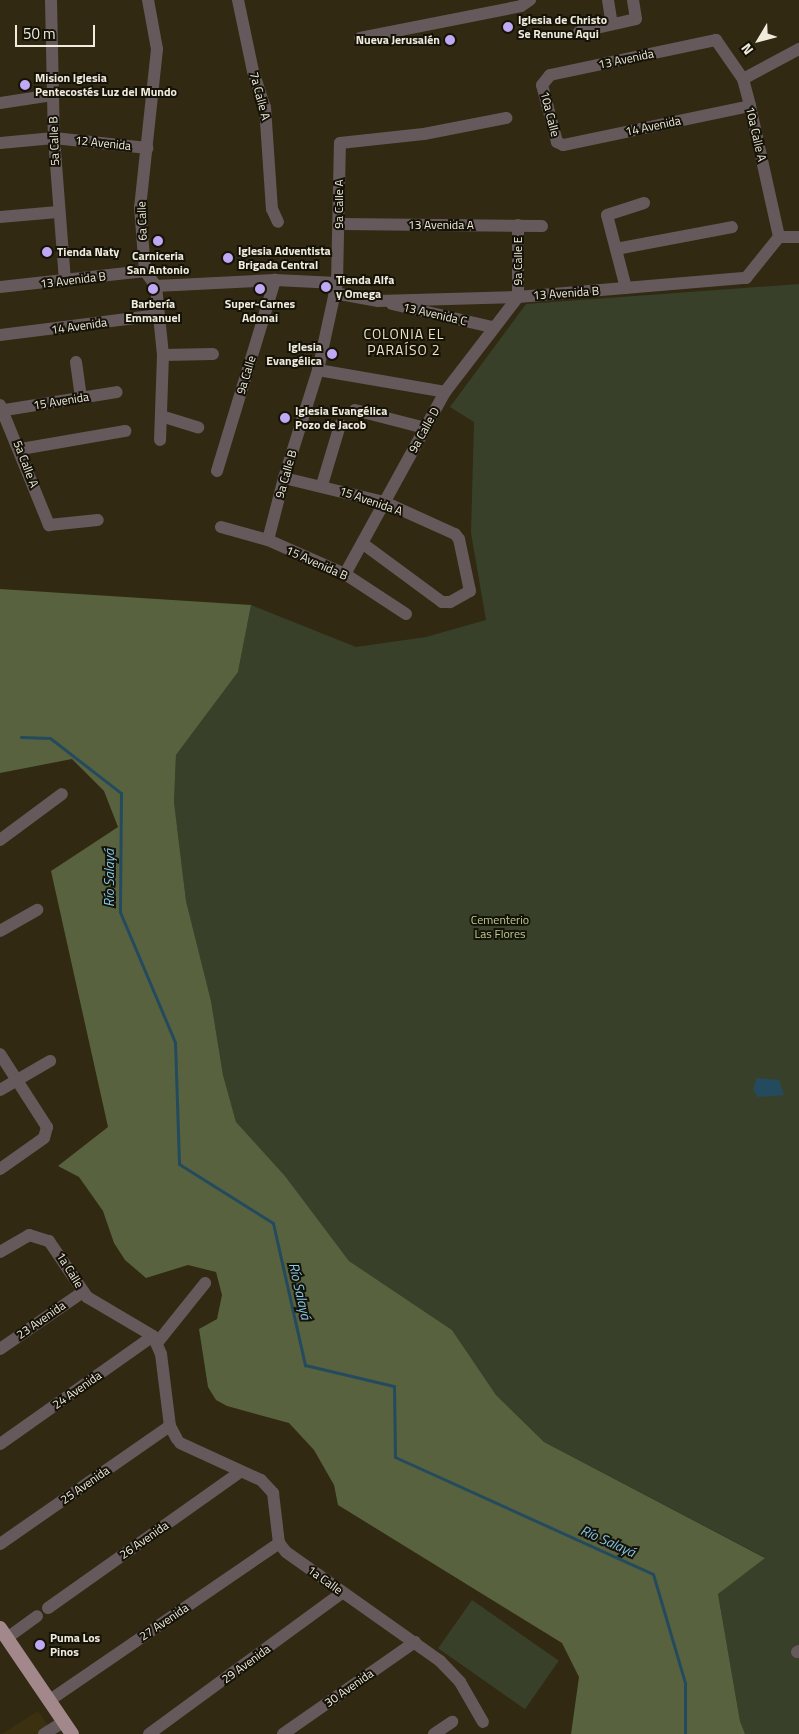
<!DOCTYPE html>
<html>
<head>
<meta charset="utf-8">
<style>
  body { margin:0 }
  #map { position:relative; width:799px; height:1734px; overflow:hidden; background:#312911; font-family:"Titillium Web",sans-serif }
  div>[style] { position:absolute }
  [style*='--x'] { left:calc(var(--x)*1px); top:calc(var(--y)*1px); width:calc(var(--w)*1px); rotate:calc(var(--a)*1deg) }
  .built>* { inset:0; background:#3b3111 }
  .green>* { inset:0; background:#39402a; transform-origin:0 0 }
  .forest>* { inset:0; background:#58623f }
  .water>* { inset:0; background:#244b5d }
  .stream>* { height:3px; margin:-1.5px; padding:0 1.5px; transform-origin:1.5px; border-radius:1.5px; background:#244b5d }
  .minor>* { height:12px; margin:-6px; padding:0 6px; transform-origin:6px; border-radius:6px; background:#66595b }
  .primary>* { height:14px; margin:-7px; padding:0 7px; transform-origin:7px; border-radius:7px; background:#a2878b }
  .dots>* { width:14px; height:14px; translate:-50% -50%; box-sizing:border-box; border:2px solid #151208; border-radius:50% }
  span { translate:-50% -50%; white-space:nowrap; text-align:center; line-height:1.15; -webkit-text-stroke:4px #151208; paint-order:stroke }
  .poi-label { font-size:12px; color:#f0ebdd; font-weight:700 }
  .left { translate:0 -50%; text-align:left }
  .right { translate:-100% -50%; text-align:right }
  .street-label { font-size:12px; color:#f0ebdd }
  .park-label { font-size:12px; color:#bbce91 }
  .neighbourhood-label { font-size:14px; color:#ece2c5; letter-spacing:1px }
  .water-label { font-size:14px; color:#85c9ec; font-style:italic }
  .north { position:absolute; left:734px; top:15px; width:50px; height:50px; -webkit-text-stroke:4px #151208; paint-order:stroke; rotate:233deg; font-size:14px; font-weight:700; line-height:20px; text-align:center; color:#f0ebdd }
  .north::after { content:''; display:block; margin:auto; width:18px; height:22px; background:#f0ebdd; clip-path:polygon(50% 0,100% 100%,50% 72%,0 100%) }
  .scale { position:absolute; left:15px; top:25px; width:80px; height:22px; box-sizing:border-box; border:2px solid #f0ebdd; border-top:0; padding-left:6px; font-size:15px; line-height:18px; white-space:nowrap; color:#f0ebdd; -webkit-text-stroke:4px #151208; paint-order:stroke }
</style>
</head>
<body>
<div id="map">
  <div class="built">
    <div style="clip-path:polygon(38px 1711px,54px 1734px,2px 1734px)"></div>
  </div>
  <div class="green">
    <div style="clip-path:polygon(799px 284px,799px 1734px,745px 1734px,740px 1721px,718px 1594px,764px 1557px,544px 1442px,496px 1395px,452px 1330px,349px 1261px,285px 1176px,236px 1122px,223px 1075px,211px 1001px,186px 901px,174px 802px,176px 755px,238px 672px,251px 605px,356px 647px,426px 637px,486px 620px,471px 533px,474px 422px,450px 407px,526px 304px)"></div>
    <div style="left:472px;top:1600px;width:106px;height:59px;rotate:35deg"></div>
  </div>
  <div class="forest">
    <div style="clip-path:polygon(0 589px,251px 605px,238px 672px,176px 755px,174px 802px,186px 901px,211px 1001px,223px 1075px,236px 1122px,285px 1176px,349px 1261px,452px 1330px,496px 1395px,544px 1442px,765px 1558px,718px 1594px,740px 1721px,745px 1734px,571px 1734px,579px 1677px,562px 1643px,338px 1505px,334px 1485px,314px 1450px,289px 1423px,227px 1406px,216px 1400px,208px 1387px,199px 1329px,217px 1319px,222px 1295px,216px 1272px,188px 1265px,146px 1278px,125px 1260px,114px 1243px,103px 1211px,79px 1177px,58px 1166px,108px 1127px,51px 871px,118px 827px,104px 791px,72px 759px,0 773px)"></div>
  </div>
  <div class="water">
    <div style="clip-path:polygon(757px 1078px,779px 1080px,784px 1095px,758px 1097px,753px 1089px)"></div>
  </div>
  <div class="stream">
    <div style="--x:21;--y:737;--w:29;--a:2"></div>
    <div style="--x:50;--y:738;--w:90;--a:37.8"></div>
    <div style="--x:121;--y:793;--w:119;--a:90.5"></div>
    <div style="--x:120;--y:912;--w:141;--a:67.1"></div>
    <div style="--x:175;--y:1042;--w:122;--a:88.1"></div>
    <div style="--x:179;--y:1164;--w:111;--a:32.1"></div>
    <div style="--x:273;--y:1223;--w:146;--a:77.3"></div>
    <div style="--x:305;--y:1365;--w:91;--a:13.3"></div>
    <div style="--x:394;--y:1386;--w:71;--a:89.2"></div>
    <div style="--x:395;--y:1457;--w:283;--a:24.4"></div>
    <div style="--x:653;--y:1574;--w:114;--a:73.6"></div>
    <div style="--x:685;--y:1683;--w:51;--a:90"></div>
  </div>
  <div class="minor">
    <div style="--x:51;--y:0;--w:138;--a:88.8"></div>
    <div style="--x:54;--y:138;--w:143;--a:85.6"></div>
    <div style="--x:148;--y:0;--w:50;--a:79.6"></div>
    <div style="--x:157;--y:49;--w:159;--a:96.1"></div>
    <div style="--x:140;--y:207;--w:64;--a:85.5"></div>
    <div style="--x:145;--y:271;--w:19;--a:54"></div>
    <div style="--x:156;--y:286;--w:69;--a:84.2"></div>
    <div style="--x:163;--y:355;--w:85;--a:92"></div>
    <div style="--x:238;--y:0;--w:73;--a:78.1"></div>
    <div style="--x:253;--y:71;--w:38;--a:72"></div>
    <div style="--x:265;--y:107;--w:102;--a:86.1"></div>
    <div style="--x:272;--y:209;--w:14;--a:65"></div>
    <div style="--x:608;--y:0;--w:24;--a:81"></div>
    <div style="--x:579;--y:32;--w:58;--a:-12.8"></div>
    <div style="--x:636;--y:19;--w:19;--a:-99"></div>
    <div style="--x:360;--y:38;--w:164;--a:-11.2"></div>
    <div style="--x:521;--y:6;--w:11;--a:-34"></div>
    <div style="--x:743;--y:79;--w:64;--a:-28.2"></div>
    <div style="--x:0;--y:103;--w:53;--a:-8.7"></div>
    <div style="--x:750;--y:106;--w:191;--a:168.2"></div>
    <div style="--x:563;--y:145;--w:7;--a:-153"></div>
    <div style="--x:557;--y:142;--w:59;--a:-104.7"></div>
    <div style="--x:542;--y:85;--w:13;--a:-51"></div>
    <div style="--x:550;--y:75;--w:170;--a:-11.9"></div>
    <div style="--x:716;--y:40;--w:47;--a:55.3"></div>
    <div style="--x:743;--y:79;--w:28;--a:75"></div>
    <div style="--x:750;--y:106;--w:134;--a:77.5"></div>
    <div style="--x:0;--y:143;--w:54;--a:-5.3"></div>
    <div style="--x:54;--y:138;--w:94;--a:6.1"></div>
    <div style="--x:0;--y:217;--w:58;--a:-4.9"></div>
    <div style="--x:340;--y:224;--w:202;--a:0.6"></div>
    <div style="--x:779;--y:237;--w:20;--a:0"></div>
    <div style="--x:616;--y:249;--w:118;--a:-10.7"></div>
    <div style="--x:156;--y:286;--w:119;--a:-2.9"></div>
    <div style="--x:275;--y:280;--w:62;--a:2.8"></div>
    <div style="--x:0;--y:287;--w:146;--a:-6.3"></div>
    <div style="--x:626;--y:288;--w:75;--a:-104.6"></div>
    <div style="--x:607;--y:215;--w:39;--a:-18"></div>
    <div style="--x:334;--y:293;--w:45;--a:10.3"></div>
    <div style="--x:378;--y:301;--w:140;--a:-1.6"></div>
    <div style="--x:518;--y:297;--w:229;--a:-4.8"></div>
    <div style="--x:746;--y:278;--w:53;--a:-51.2"></div>
    <div style="--x:392;--y:304;--w:103;--a:13"></div>
    <div style="--x:0;--y:335;--w:160;--a:-7.2"></div>
    <div style="--x:163;--y:355;--w:50;--a:-1.1"></div>
    <div style="--x:76;--y:362;--w:36;--a:82"></div>
    <div style="--x:318;--y:370;--w:129;--a:9.8"></div>
    <div style="--x:0;--y:405;--w:130;--a:67.8"></div>
    <div style="--x:49;--y:525;--w:49;--a:-5.8"></div>
    <div style="--x:5;--y:410;--w:113;--a:-9.1"></div>
    <div style="--x:355;--y:410;--w:72;--a:14.4"></div>
    <div style="--x:161;--y:416;--w:39;--a:17"></div>
    <div style="--x:21;--y:449;--w:106;--a:-9.8"></div>
    <div style="--x:217;--y:471;--w:200;--a:-73.1"></div>
    <div style="--x:284;--y:478;--w:103;--a:13.5"></div>
    <div style="--x:384;--y:502;--w:78;--a:24.3"></div>
    <div style="--x:455;--y:534;--w:6;--a:51"></div>
    <div style="--x:459;--y:539;--w:53;--a:78.1"></div>
    <div style="--x:470;--y:591;--w:23;--a:151"></div>
    <div style="--x:450;--y:602;--w:8;--a:180"></div>
    <div style="--x:442;--y:602;--w:99;--a:-143.6"></div>
    <div style="--x:322;--y:485;--w:63;--a:-73.3"></div>
    <div style="--x:221;--y:527;--w:49;--a:15.5"></div>
    <div style="--x:268;--y:540;--w:84;--a:23.8"></div>
    <div style="--x:345;--y:574;--w:73;--a:33.3"></div>
    <div style="--x:268;--y:540;--w:64;--a:-75.5"></div>
    <div style="--x:284;--y:478;--w:113;--a:-72.5"></div>
    <div style="--x:318;--y:370;--w:89;--a:-77.7"></div>
    <div style="--x:337;--y:283;--w:140;--a:-88.8"></div>
    <div style="--x:340;--y:143;--w:84;--a:-6.1"></div>
    <div style="--x:424;--y:134;--w:84;--a:-11"></div>
    <div style="--x:345;--y:574;--w:208;--a:-61.2"></div>
    <div style="--x:445;--y:392;--w:120;--a:-52.5"></div>
    <div style="--x:518;--y:297;--w:72;--a:-90"></div>
    <div style="--x:0;--y:840;--w:77;--a:-36.6"></div>
    <div style="--x:0;--y:931;--w:43;--a:-29.6"></div>
    <div style="--x:0;--y:1054;--w:87;--a:57.2"></div>
    <div style="--x:47;--y:1127;--w:11;--a:105"></div>
    <div style="--x:44;--y:1138;--w:54;--a:144.8"></div>
    <div style="--x:0;--y:1090;--w:58;--a:-30.1"></div>
    <div style="--x:0;--y:1252;--w:34;--a:-30"></div>
    <div style="--x:29;--y:1235;--w:21;--a:17"></div>
    <div style="--x:49;--y:1241;--w:68;--a:55.8"></div>
    <div style="--x:87;--y:1297;--w:77;--a:30.6"></div>
    <div style="--x:153;--y:1336;--w:20;--a:66"></div>
    <div style="--x:161;--y:1354;--w:73;--a:82.9"></div>
    <div style="--x:170;--y:1426;--w:15;--a:62"></div>
    <div style="--x:157;--y:1343;--w:77;--a:-51.3"></div>
    <div style="--x:0;--y:1349;--w:101;--a:-34.5"></div>
    <div style="--x:180;--y:1443;--w:89;--a:24.6"></div>
    <div style="--x:261;--y:1480;--w:18;--a:47"></div>
    <div style="--x:273;--y:1493;--w:50;--a:83.2"></div>
    <div style="--x:279;--y:1543;--w:11;--a:52"></div>
    <div style="--x:286;--y:1552;--w:189;--a:35.3"></div>
    <div style="--x:440;--y:1661;--w:29;--a:46"></div>
    <div style="--x:460;--y:1682;--w:46;--a:60.1"></div>
    <div style="--x:0;--y:1444;--w:187;--a:-35.2"></div>
    <div style="--x:0;--y:1544;--w:207;--a:-34.8"></div>
    <div style="--x:48;--y:1608;--w:235;--a:-35.3"></div>
    <div style="--x:7;--y:1638;--w:37;--a:-36"></div>
    <div style="--x:797;--y:1652;--w:2;--a:-27"></div>
    <div style="--x:50;--y:1700;--w:278;--a:-34.4"></div>
    <div style="--x:44;--y:1734;--w:22;--a:-32"></div>
    <div style="--x:149;--y:1734;--w:239;--a:-36.2"></div>
    <div style="--x:283;--y:1734;--w:161;--a:-34.9"></div>
    <div style="--x:434;--y:1734;--w:22;--a:-34"></div>
  </div>
  <div class="primary">
    <div style="--x:0;--y:1628;--w:128;--a:55.8"></div>
  </div>
  <div class="dots">
    <div style="left:508px;top:27px;background:#bfa8f4"></div>
    <div style="left:450px;top:40px;background:#bfa8f4"></div>
    <div style="left:25px;top:85px;background:#bfa8f4"></div>
    <div style="left:158px;top:241px;background:#bfa8f4"></div>
    <div style="left:47px;top:252px;background:#bfa8f4"></div>
    <div style="left:228px;top:258px;background:#bfa8f4"></div>
    <div style="left:326px;top:287px;background:#bfa8f4"></div>
    <div style="left:153px;top:289px;background:#bfa8f4"></div>
    <div style="left:260px;top:289px;background:#bfa8f4"></div>
    <div style="left:332px;top:354px;background:#bfa8f4"></div>
    <div style="left:285px;top:418px;background:#bfa8f4"></div>
    <div style="left:40px;top:1645px;background:#bfa8f4"></div>
  </div>
  <div class="poi-label">
    <span class="left" style="left:518px;top:27px">Iglesia de Christo<br>Se Renune Aqui</span>
    <span class="right" style="left:440px;top:40px">Nueva Jerusalén</span>
    <span class="left" style="left:35px;top:85px">Mision Iglesia<br>Pentecostés Luz del Mundo</span>
    <span class="left" style="left:238px;top:258px">Iglesia Adventista<br>Brigada Central</span>
    <span class="left" style="left:57px;top:252px">Tienda Naty</span>
    <span style="left:158px;top:263px">Carniceria<br>San Antonio</span>
    <span class="left" style="left:336px;top:287px">Tienda Alfa<br>y Omega</span>
    <span style="left:153px;top:311px">Barbería<br>Emmanuel</span>
    <span style="left:260px;top:311px">Super-Carnes<br>Adonai</span>
    <span class="right" style="left:322px;top:354px">Iglesia<br>Evangélica</span>
    <span class="left" style="left:295px;top:418px">Iglesia Evangélica<br>Pozo de Jacob</span>
    <span class="left" style="left:50px;top:1645px">Puma Los<br>Pinos</span>
  </div>
  <div class="street-label">
    <span style="left:626px;top:59px;rotate:-12deg">13 Avenida</span>
    <span style="left:260px;top:96px;rotate:75deg">7a Calle A</span>
    <span style="left:550px;top:114px;rotate:76deg">10a Calle</span>
    <span style="left:653px;top:126px;rotate:-12deg">14 Avenida</span>
    <span style="left:756px;top:134px;rotate:77deg">10a Calle A</span>
    <span style="left:54px;top:141px;rotate:-92deg">5a Calle B</span>
    <span style="left:103px;top:143px;rotate:6deg">12 Avenida</span>
    <span style="left:339px;top:204px;rotate:-90deg">9a Calle A</span>
    <span style="left:142px;top:221px;rotate:-92deg">6a Calle</span>
    <span style="left:441px;top:225px">13 Avenida A</span>
    <span style="left:518px;top:261px;rotate:-90deg">9a Calle E</span>
    <span style="left:73px;top:280px;rotate:-7deg">13 Avenida B</span>
    <span style="left:566px;top:293px;rotate:-4deg">13 Avenida B</span>
    <span style="left:435px;top:314px;rotate:13deg">13 Avenida C</span>
    <span style="left:79px;top:326px;rotate:-8deg">14 Avenida</span>
    <span style="left:246px;top:375px;rotate:-73deg">9a Calle</span>
    <span style="left:61px;top:401px;rotate:-9deg">15 Avenida</span>
    <span style="left:424px;top:430px;rotate:-61deg">9a Calle D</span>
    <span style="left:26px;top:464px;rotate:69deg">5a Calle A</span>
    <span style="left:286px;top:474px;rotate:-74deg">9a Calle B</span>
    <span style="left:371px;top:501px;rotate:19deg">15 Avenida A</span>
    <span style="left:317px;top:563px;rotate:24deg">15 Avenida B</span>
    <span style="left:70px;top:1270px;rotate:58deg">1a Calle</span>
    <span style="left:41px;top:1320px;rotate:-35deg">23 Avenida</span>
    <span style="left:77px;top:1390px;rotate:-35deg">24 Avenida</span>
    <span style="left:85px;top:1485px;rotate:-35deg">25 Avenida</span>
    <span style="left:144px;top:1540px;rotate:-35deg">26 Avenida</span>
    <span style="left:325px;top:1580px;rotate:36deg">1a Calle</span>
    <span style="left:164px;top:1622px;rotate:-34deg">27 Avenida</span>
    <span style="left:246px;top:1664px;rotate:-36deg">29 Avenida</span>
    <span style="left:349px;top:1688px;rotate:-35deg">30 Avenida</span>
  </div>
  <div class="park-label">
    <span style="left:500px;top:927px">Cementerio<br>Las Flores</span>
  </div>
  <div class="neighbourhood-label">
    <span style="left:404px;top:342px">COLONIA EL<br>PARAÍSO 2</span>
  </div>
  <div class="water-label">
    <span style="left:109px;top:878px;rotate:-90deg">Río Salayá</span>
    <span style="left:300px;top:1291px;rotate:77deg">Río Salayá</span>
    <span style="left:608px;top:1541px;rotate:24deg">Río Salayá</span>
  </div>
  <div class="north">N</div>
  <div class="scale">50 m</div>
</div>
</body>
</html>
